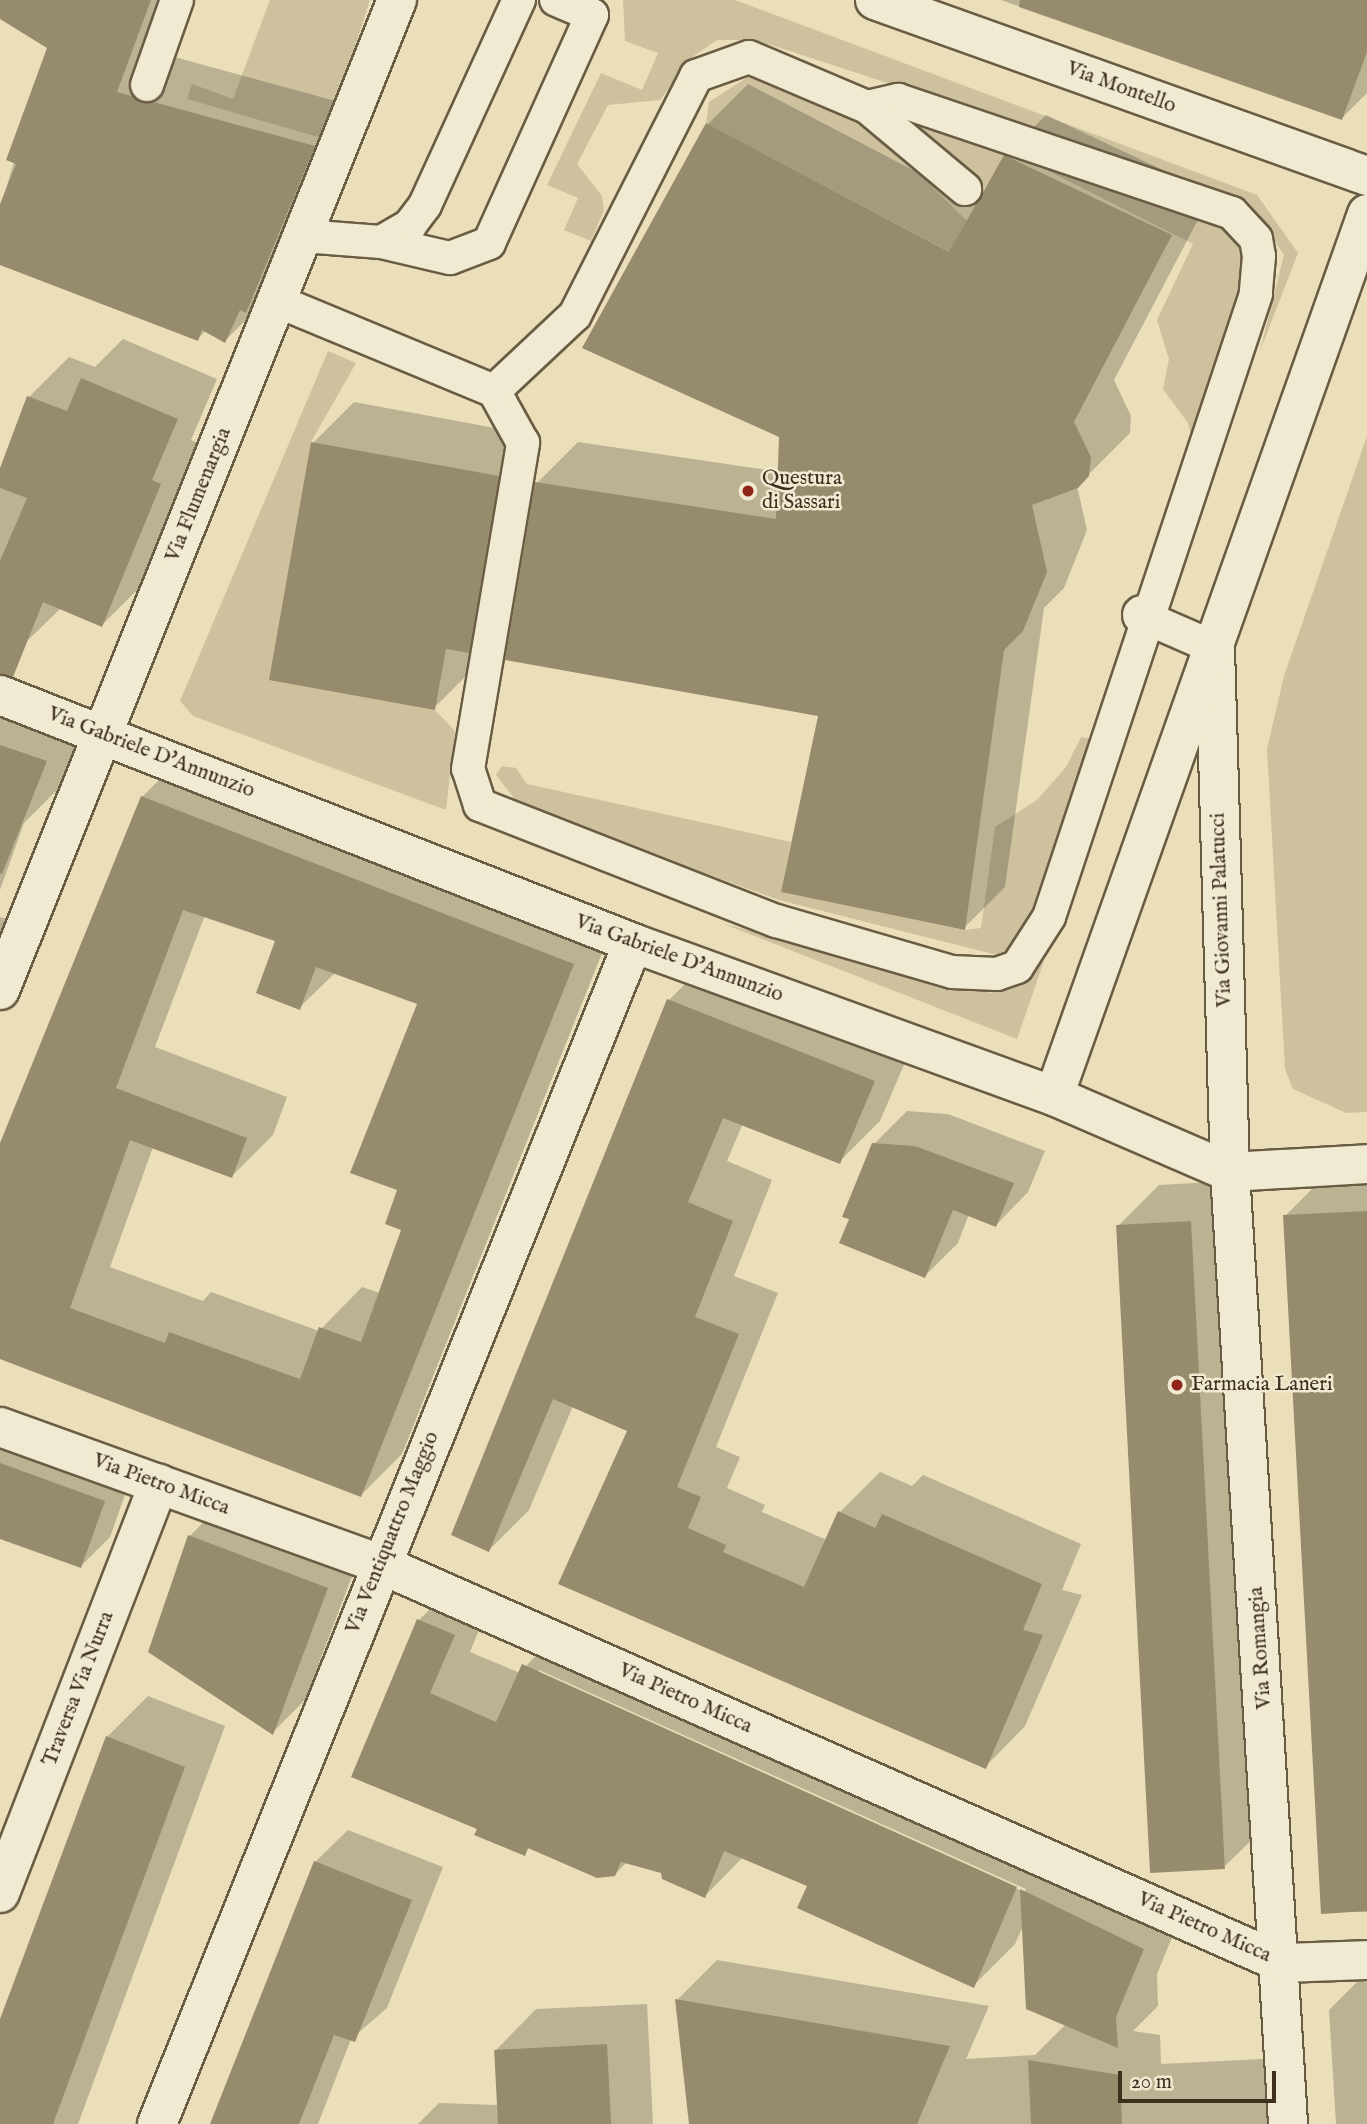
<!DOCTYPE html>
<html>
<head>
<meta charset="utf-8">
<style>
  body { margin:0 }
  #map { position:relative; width:1367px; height:2124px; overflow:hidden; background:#eadfb9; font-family:"IM FELL English",serif }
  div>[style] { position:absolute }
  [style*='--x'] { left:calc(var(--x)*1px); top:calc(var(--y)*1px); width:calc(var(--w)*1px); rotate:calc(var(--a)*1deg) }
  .green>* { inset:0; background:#cdc19e }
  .shadow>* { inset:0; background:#0003 }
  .building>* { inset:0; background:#978b6e; transform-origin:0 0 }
  .roads { filter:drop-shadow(2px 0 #695c44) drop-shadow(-2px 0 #695c44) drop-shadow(0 2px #695c44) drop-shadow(0 -2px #695c44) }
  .service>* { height:32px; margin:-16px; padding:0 16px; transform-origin:16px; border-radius:16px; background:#f1ead2 }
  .pedestrian>* { height:38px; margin:-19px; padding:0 19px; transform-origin:19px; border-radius:19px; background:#f1ead2 }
  .minor>* { height:38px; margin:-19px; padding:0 19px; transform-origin:19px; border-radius:19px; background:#f1ead2 }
  .dots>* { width:19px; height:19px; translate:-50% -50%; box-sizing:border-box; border:4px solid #f1ead2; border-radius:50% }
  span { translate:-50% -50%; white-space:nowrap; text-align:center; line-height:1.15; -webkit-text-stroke:5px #f1ead2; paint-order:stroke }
  .street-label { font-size:21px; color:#3e301d }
  .poi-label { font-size:21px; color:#3e301d }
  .left { translate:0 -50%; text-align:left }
  .scale { position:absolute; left:1118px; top:2071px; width:158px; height:32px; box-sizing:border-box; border:4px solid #3e301d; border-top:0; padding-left:9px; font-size:21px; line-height:24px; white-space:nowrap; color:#3e301d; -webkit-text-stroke:5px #f1ead2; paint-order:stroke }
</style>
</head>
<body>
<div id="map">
  <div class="green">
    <div style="clip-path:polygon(270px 0,370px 0,325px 139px,187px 99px,192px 84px,233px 99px)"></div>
    <div style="clip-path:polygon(623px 0,735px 0,1257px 195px,1298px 253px,1260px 351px,1284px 255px,1247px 200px,756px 40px,717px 40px,694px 56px,660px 100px,608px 105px,577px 164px,602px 196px,604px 210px,591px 241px,564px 230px,578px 198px,547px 185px,601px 73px,642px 90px,658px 53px,625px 41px)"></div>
    <div style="clip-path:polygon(751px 75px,853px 118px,900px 155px,967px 221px,950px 252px,706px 123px,709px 102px)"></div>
    <div style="clip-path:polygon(899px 119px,1007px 150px,1226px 224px,1253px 259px,1194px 447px,1188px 423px,1163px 389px,1169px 359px,1157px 320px,1193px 244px,1007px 150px,985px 188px)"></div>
    <div style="clip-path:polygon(328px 351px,356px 363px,311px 442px,435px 710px,455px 731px,446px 810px,193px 716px,180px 701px)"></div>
    <div style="clip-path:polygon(1367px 436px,1367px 1112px,1346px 1113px,1293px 1089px,1285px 1069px,1267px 749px,1284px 676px)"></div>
    <div style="clip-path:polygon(1081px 737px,1097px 740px,1042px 921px,1001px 956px,779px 900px,521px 807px,496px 775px,502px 766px,516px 768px,527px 784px,791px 842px,781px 892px,965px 930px,981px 928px,995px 827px,1037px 800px,1066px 767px)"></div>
    <div style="clip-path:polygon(724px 924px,991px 993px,1018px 986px,1044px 961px,1017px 1039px)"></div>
  </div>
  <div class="shadow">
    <div style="clip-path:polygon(0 0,175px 0,156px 52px,354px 106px,264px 301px,225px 341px,206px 330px,198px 339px,0 263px,0 208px,49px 47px,0 17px)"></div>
    <div style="clip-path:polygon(1001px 0,1367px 0,1367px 93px,1342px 118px)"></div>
    <div style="clip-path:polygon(748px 84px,978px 204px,1005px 156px,1046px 115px,1212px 193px,1114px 380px,1131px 416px,1130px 433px,1077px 486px,1087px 530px,1064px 588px,1044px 608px,1005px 887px,964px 928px,820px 715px,537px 483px,578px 442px,780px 472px,781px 436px,707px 125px)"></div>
    <div style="clip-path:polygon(123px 339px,217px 379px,191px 440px,200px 444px,142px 585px,102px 625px,61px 608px,25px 643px,0 634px,0 473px,29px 397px,69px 357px,95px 367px)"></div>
    <div style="clip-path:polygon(354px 402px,539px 436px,509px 610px,475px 667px,434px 708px,313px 443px)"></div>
    <div style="clip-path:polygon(0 689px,87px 720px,61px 786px,24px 823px,0 890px)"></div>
    <div style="clip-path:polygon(evenodd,183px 756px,614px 923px,402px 1454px,361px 1495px,0 1357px,0 1147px,142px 797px,183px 756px,205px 915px,277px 940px,299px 1008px,336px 972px,420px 1003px,400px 1189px,403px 1229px,380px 1293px,362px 1287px,319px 1331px,211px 1292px,203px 1301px,110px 1267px,153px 1147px,232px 1176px,273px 1135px,287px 1097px,155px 1047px,205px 915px)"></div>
    <div style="clip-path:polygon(0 917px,14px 921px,0 956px)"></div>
    <div style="clip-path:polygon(709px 960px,914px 1041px,880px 1121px,839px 1162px,743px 1123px,727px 1161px,772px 1180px,734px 1276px,778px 1293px,716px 1447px,740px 1457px,727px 1488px,765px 1505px,762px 1512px,827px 1540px,840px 1512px,880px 1472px,912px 1486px,923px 1475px,1081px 1544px,1062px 1590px,1082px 1595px,1025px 1726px,985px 1767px,560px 1583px,629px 1430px,573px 1406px,529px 1510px,489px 1550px,669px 1000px)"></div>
    <div style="clip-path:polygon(907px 1111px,948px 1114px,1045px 1151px,1028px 1192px,996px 1225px,969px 1214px,958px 1243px,925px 1276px,874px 1144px)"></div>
    <div style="clip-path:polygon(1367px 1173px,1367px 1912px,1322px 1912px,1285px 1216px,1326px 1175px)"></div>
    <div style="clip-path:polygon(1232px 1181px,1266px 1826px,1225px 1866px,1118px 1226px,1159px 1185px)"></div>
    <div style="clip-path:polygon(0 1422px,133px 1472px,110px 1537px,81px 1566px,0 1537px)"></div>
    <div style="clip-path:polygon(222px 1503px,360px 1555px,305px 1700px,273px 1732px,190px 1536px)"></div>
    <div style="clip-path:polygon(evenodd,460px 1579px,494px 1594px,470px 1652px,520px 1673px,564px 1624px,1184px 1908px,1157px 1974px,1158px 2006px,1133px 2031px,1160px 2035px,1161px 2064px,1280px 2058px,1283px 2124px,691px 2124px,677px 2000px,717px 1960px,989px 2006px,966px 2059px,1035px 2055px,1066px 2024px,1024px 1924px,1015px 1944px,974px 1985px,809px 1885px,743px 1857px,705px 1896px,662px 1871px,627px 1862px,614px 1875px,530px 1847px,524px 1853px,480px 1828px,354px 1776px,419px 1620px,460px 1579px,539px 1670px,1026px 1889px,1024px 1892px,539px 1674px,539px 1670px)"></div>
    <div style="clip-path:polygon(148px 1696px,225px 1726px,78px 2124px,0 2124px,0 2024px,107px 1737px)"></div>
    <div style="clip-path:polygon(348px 1830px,443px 1867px,387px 2008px,351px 2039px,318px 2124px,211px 2124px,315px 1862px)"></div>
    <div style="clip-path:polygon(1367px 1972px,1367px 2124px,1336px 2124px,1329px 2010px)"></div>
    <div style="clip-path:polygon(647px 2004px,653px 2124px,418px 2124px,439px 2103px,498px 2105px,496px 2050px,536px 2009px)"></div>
  </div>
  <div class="building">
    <div style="clip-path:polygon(0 0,151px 0,117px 92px,315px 146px,246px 313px,240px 310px,225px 343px,202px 330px,198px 341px,0 265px,0 204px,16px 164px,6px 160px,47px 48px,0 19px)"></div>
    <div style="clip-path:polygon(1020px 0,1367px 0,1367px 52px,1342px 120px,1019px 7px)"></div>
    <div style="clip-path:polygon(706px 123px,949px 252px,1004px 155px,1172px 235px,1074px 422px,1091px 457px,1089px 476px,1078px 488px,1032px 505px,1047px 572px,1023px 631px,1004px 650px,965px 930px,781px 892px,818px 716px,505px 660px,535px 482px,776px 519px,779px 437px,582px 348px)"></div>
    <div style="clip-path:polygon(81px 378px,178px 419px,152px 480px,161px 484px,102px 627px,43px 602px,13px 677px,0 674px,0 561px,27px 498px,0 488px,0 468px,27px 396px,67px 411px)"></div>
    <div style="clip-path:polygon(311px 442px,499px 476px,469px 653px,446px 649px,435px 710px,269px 680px)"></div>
    <div style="clip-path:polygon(0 745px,47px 761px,2px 874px,0 873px)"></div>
    <div style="clip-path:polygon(evenodd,141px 796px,574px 964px,361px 1497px,0 1359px,0 1143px,141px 796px,183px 910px,275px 941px,256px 993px,300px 1010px,316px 967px,417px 1004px,350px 1173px,397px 1190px,385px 1224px,401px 1230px,361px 1342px,319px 1327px,300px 1379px,169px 1332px,165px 1343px,70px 1308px,130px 1140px,232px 1178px,247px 1138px,116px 1088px,183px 910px)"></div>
    <div style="clip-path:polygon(667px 999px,875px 1081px,840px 1164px,723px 1118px,688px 1202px,733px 1221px,695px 1317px,739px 1334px,677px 1487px,701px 1497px,688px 1528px,726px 1545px,723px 1552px,804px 1587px,838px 1511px,875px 1528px,882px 1514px,1042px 1584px,1023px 1630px,1043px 1635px,986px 1769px,558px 1584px,627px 1431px,553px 1399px,489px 1552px,451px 1535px)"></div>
    <div style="clip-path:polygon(872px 1143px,915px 1146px,1014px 1183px,996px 1227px,953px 1210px,925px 1278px,839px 1243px,849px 1219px,842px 1217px)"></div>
    <div style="clip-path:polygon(1367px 1211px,1367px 1911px,1321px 1914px,1283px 1215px)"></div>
    <div style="left:1191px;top:1221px;width:649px;height:75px;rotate:87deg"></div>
    <div style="clip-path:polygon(0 1463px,105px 1501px,81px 1568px,0 1539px)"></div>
    <div style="clip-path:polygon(188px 1535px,328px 1588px,273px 1735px,148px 1652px)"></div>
    <div style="clip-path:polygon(417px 1619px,455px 1635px,430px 1693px,496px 1722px,522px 1664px,1017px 1887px,974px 1988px,797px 1908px,807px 1886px,724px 1851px,705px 1898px,662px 1879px,661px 1873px,621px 1862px,615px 1876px,597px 1878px,528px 1848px,525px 1856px,474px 1835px,477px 1829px,351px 1777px)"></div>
    <div style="clip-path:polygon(106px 1736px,185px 1767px,53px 2124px,0 2124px,0 2019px)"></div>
    <div style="clip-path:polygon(314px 1861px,412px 1900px,355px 2042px,334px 2035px,299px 2124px,210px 2124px)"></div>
    <div style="clip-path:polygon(1020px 1889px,1144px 1949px,1116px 2017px,1118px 2048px,1026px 2009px)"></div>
    <div style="clip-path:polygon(675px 1999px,950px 2046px,917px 2124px,689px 2124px)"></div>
    <div style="left:607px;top:2044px;width:80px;height:113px;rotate:87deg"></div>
    <div style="clip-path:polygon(1028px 2060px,1120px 2075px,1122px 2124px,1031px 2124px)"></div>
  </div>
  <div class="roads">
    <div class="service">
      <div style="--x:147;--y:85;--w:90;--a:-70.6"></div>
      <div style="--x:867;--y:107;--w:32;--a:-13"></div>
      <div style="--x:898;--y:100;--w:353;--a:18.7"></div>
      <div style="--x:1232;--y:213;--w:35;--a:47"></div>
      <div style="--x:1256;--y:239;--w:17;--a:80"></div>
      <div style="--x:1259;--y:256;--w:38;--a:95"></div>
      <div style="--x:1256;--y:294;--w:656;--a:108.38"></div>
      <div style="--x:1049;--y:917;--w:59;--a:122.6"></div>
      <div style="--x:1017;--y:967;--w:21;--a:161"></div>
      <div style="--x:997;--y:974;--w:45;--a:-177.5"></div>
      <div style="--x:952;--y:972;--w:183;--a:-163.8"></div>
      <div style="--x:776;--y:921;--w:318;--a:-158.6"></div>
      <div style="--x:480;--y:805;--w:38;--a:-108"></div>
      <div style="--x:468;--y:769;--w:331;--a:-80.4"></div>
      <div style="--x:523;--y:443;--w:60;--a:-119.1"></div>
      <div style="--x:494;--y:391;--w:111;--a:-43.2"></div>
      <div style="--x:575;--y:315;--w:268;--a:-63.1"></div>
      <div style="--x:696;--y:76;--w:56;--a:-19.7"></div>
      <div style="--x:749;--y:57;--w:128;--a:23"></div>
      <div style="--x:867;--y:107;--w:128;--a:39.9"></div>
      <div style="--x:303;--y:236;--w:78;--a:4.4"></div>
      <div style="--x:381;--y:242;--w:71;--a:13.1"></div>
      <div style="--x:450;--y:258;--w:42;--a:-21"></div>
      <div style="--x:489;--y:243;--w:250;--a:-65.7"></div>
      <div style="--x:592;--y:15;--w:39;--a:-157"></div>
      <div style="--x:381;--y:242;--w:34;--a:-30"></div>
      <div style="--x:410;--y:225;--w:25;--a:-53"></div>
      <div style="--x:425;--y:205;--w:226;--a:-65.4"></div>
      <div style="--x:277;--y:301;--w:235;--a:22.5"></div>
      <div style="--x:1151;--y:620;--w:70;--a:23.6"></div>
    </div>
    <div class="pedestrian">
      <div style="--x:1142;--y:615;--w:10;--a:29"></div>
    </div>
    <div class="minor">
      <div style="--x:875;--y:0;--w:523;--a:19.68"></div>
      <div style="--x:1215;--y:648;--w:524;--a:88.36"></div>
      <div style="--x:1230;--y:1172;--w:954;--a:86.51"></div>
      <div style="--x:0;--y:695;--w:680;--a:21.39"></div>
      <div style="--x:633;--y:943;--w:448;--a:20"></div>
      <div style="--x:1054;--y:1096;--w:192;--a:23.4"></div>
      <div style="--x:1230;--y:1172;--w:137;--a:-3.3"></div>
      <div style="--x:0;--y:990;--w:1067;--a:-68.15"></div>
      <div style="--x:1054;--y:1096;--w:936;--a:-70.46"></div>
      <div style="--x:0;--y:1427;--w:404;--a:19.8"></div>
      <div style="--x:380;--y:1564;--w:986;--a:23.86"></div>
      <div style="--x:1282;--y:1963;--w:85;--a:-2"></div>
      <div style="--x:0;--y:1893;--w:439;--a:-68.8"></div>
      <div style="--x:157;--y:2124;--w:1273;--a:-68.05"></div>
    </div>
  </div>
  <div class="dots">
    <div style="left:748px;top:491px;background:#8f2418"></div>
    <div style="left:1177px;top:1385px;background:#8f2418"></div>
  </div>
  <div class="street-label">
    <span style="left:1121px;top:88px;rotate:20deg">Via Montello</span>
    <span style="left:199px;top:495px;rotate:-68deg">Via Flumenargia</span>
    <span style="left:151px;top:753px;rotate:21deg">Via Gabriele D'Annunzio</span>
    <span style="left:1222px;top:910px;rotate:-92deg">Via Giovanni Palatucci</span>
    <span style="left:679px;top:959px;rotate:20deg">Via Gabriele D'Annunzio</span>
    <span style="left:161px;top:1485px;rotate:20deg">Via Pietro Micca</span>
    <span style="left:393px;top:1533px;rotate:-68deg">Via Ventiquattro Maggio</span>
    <span style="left:1261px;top:1648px;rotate:-94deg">Via Romangia</span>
    <span style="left:79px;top:1689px;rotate:-69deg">Traversa Via Nurra</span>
    <span style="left:685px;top:1699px;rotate:24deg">Via Pietro Micca</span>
    <span style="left:1204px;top:1928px;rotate:24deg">Via Pietro Micca</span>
  </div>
  <div class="poi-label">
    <span class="left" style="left:762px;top:491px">Questura<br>di Sassari</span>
    <span class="left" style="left:1191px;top:1385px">Farmacia Laneri</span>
  </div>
  <div class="scale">20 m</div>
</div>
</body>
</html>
